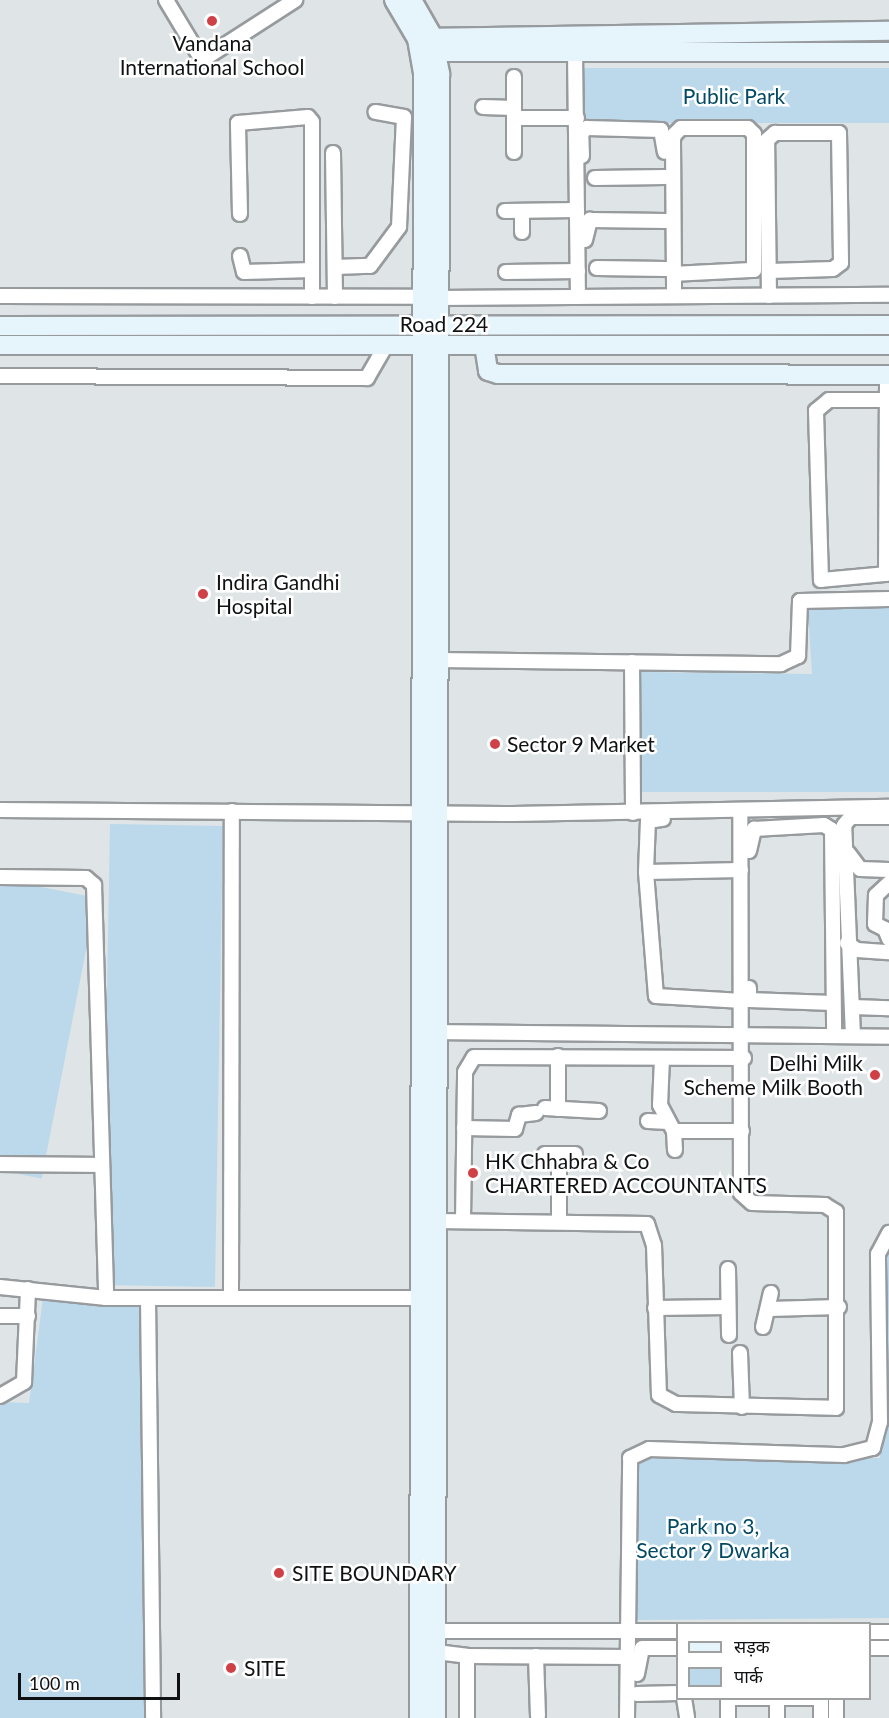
<!DOCTYPE html>
<html>
<head>
<meta charset="utf-8">
<style>
  body { margin:0 }
  #map { position:relative; width:889px; height:1718px; overflow:hidden; background:#dfe4e6; font-family:Lato,"Noto Sans Devanagari",sans-serif }
  div>[style] { position:absolute }
  [style*='--x'] { left:calc(var(--x)*1px); top:calc(var(--y)*1px); width:calc(var(--w)*1px); rotate:calc(var(--a)*1deg) }
  .green>* { inset:0; background:#bbd9ea; transform-origin:0 0 }
  .roads { filter:drop-shadow(2px 0 #979b9e) drop-shadow(-2px 0 #979b9e) drop-shadow(0 2px #979b9e) drop-shadow(0 -2px #979b9e) }
  .street>* { height:14px; margin:-7px; padding:0 7px; transform-origin:7px; border-radius:7px; background:#fff }
  .secondary>* { height:18px; margin:-9px; padding:0 9px; transform-origin:9px; border-radius:9px; background:#e6f4fc }
  .dots>* { width:16px; height:16px; translate:-50% -50%; box-sizing:border-box; border:3px solid #fff; border-radius:50% }
  span { translate:-50% -50%; white-space:nowrap; text-align:center; line-height:1.15; -webkit-text-stroke:5px #fff; paint-order:stroke }
  .poi-label { font-size:21px; color:#101112 }
  .left { translate:0 -50%; text-align:left }
  .right { translate:-100% -50%; text-align:right }
  .park-label { font-size:21px; color:#024964 }
  .street-label { font-size:21px; color:#101112 }
  .legend { position:absolute; left:676px; top:1622px; width:195px; height:78px; box-sizing:border-box; background:#fff; border:2px solid #9fa0a0; margin:0; padding:8px 10px; list-style:none; font-size:18px; color:#101112 }
  .legend li { display:flex; align-items:center; gap:12px; height:30px }
  .legend b { width:30px; border:2px solid #9fa0a0 }
  .scale { position:absolute; left:18px; top:1673px; width:162px; height:27px; box-sizing:border-box; border:3px solid #101112; border-top:0; padding-left:8px; font-size:18px; line-height:21px; white-space:nowrap; color:#101112; -webkit-text-stroke:4px #fff; paint-order:stroke }
</style>
</head>
<body>
<div id="map">
  <div class="green">
    <div style="left:889px;top:68px;width:55px;height:310px;rotate:90deg"></div>
    <div style="clip-path:polygon(808px 608px,889px 608px,889px 792px,637px 792px,640px 672px,812px 674px)"></div>
    <div style="left:110px;top:824px;width:113px;height:461px;rotate:1deg"></div>
    <div style="left:0;top:879px;width:98px;height:286px;rotate:11deg"></div>
    <div style="clip-path:polygon(881px 1231px,889px 1231px,889px 1618px,632px 1620px,629px 1457px,880px 1458px)"></div>
    <div style="clip-path:polygon(44px 1291px,148px 1298px,153px 1718px,0 1718px,0 1402px,29px 1403px)"></div>
  </div>
  <div class="roads">
    <div class="street">
      <div style="--x:166;--y:0;--w:70;--a:59"></div>
      <div style="--x:202;--y:60;--w:111;--a:-32.8"></div>
      <div style="--x:575;--y:53;--w:244;--a:89.3"></div>
      <div style="--x:514;--y:77;--w:75;--a:90"></div>
      <div style="--x:483;--y:107;--w:31;--a:2"></div>
      <div style="--x:514;--y:118;--w:63;--a:0"></div>
      <div style="--x:333;--y:153;--w:144;--a:89.2"></div>
      <div style="--x:582;--y:156;--w:23;--a:-92"></div>
      <div style="--x:581;--y:133;--w:8;--a:-40"></div>
      <div style="--x:587;--y:128;--w:74;--a:1.5"></div>
      <div style="--x:661;--y:130;--w:22;--a:80"></div>
      <div style="--x:595;--y:178;--w:70;--a:-0.8"></div>
      <div style="--x:505;--y:211;--w:72;--a:-0.8"></div>
      <div style="--x:522;--y:212;--w:20;--a:90"></div>
      <div style="--x:240;--y:214;--w:91;--a:-91.3"></div>
      <div style="--x:238;--y:123;--w:70;--a:-4.9"></div>
      <div style="--x:308;--y:117;--w:6;--a:51"></div>
      <div style="--x:312;--y:122;--w:175;--a:90"></div>
      <div style="--x:585;--y:240;--w:21;--a:-76"></div>
      <div style="--x:590;--y:220;--w:76;--a:0.8"></div>
      <div style="--x:240;--y:256;--w:16;--a:76"></div>
      <div style="--x:244;--y:272;--w:68;--a:-1.7"></div>
      <div style="--x:335;--y:267;--w:35;--a:-2"></div>
      <div style="--x:370;--y:266;--w:49;--a:-53.4"></div>
      <div style="--x:399;--y:227;--w:110;--a:-87.4"></div>
      <div style="--x:404;--y:117;--w:29;--a:-170"></div>
      <div style="--x:597;--y:268;--w:69;--a:0.8"></div>
      <div style="--x:506;--y:272;--w:72;--a:-0.8"></div>
      <div style="--x:674;--y:274;--w:80;--a:-2.9"></div>
      <div style="--x:754;--y:270;--w:136;--a:-90"></div>
      <div style="--x:754;--y:134;--w:8;--a:-135"></div>
      <div style="--x:748;--y:128;--w:67;--a:180"></div>
      <div style="--x:681;--y:128;--w:10;--a:135"></div>
      <div style="--x:674;--y:135;--w:5;--a:101"></div>
      <div style="--x:673;--y:140;--w:143;--a:89.6"></div>
      <div style="--x:674;--y:283;--w:13;--a:90"></div>
      <div style="--x:0;--y:296;--w:421;--a:0.1"></div>
      <div style="--x:769;--y:296;--w:156;--a:-90.7"></div>
      <div style="--x:767;--y:140;--w:11;--a:-41"></div>
      <div style="--x:775;--y:133;--w:64;--a:0"></div>
      <div style="--x:839;--y:133;--w:130;--a:89.1"></div>
      <div style="--x:841;--y:263;--w:10;--a:143"></div>
      <div style="--x:833;--y:269;--w:64;--a:178.2"></div>
      <div style="--x:438;--y:298;--w:451;--a:-0.4"></div>
      <div style="--x:0;--y:376;--w:367;--a:0.3"></div>
      <div style="--x:367;--y:378;--w:38;--a:-60"></div>
      <div style="--x:886;--y:400;--w:57;--a:180"></div>
      <div style="--x:829;--y:400;--w:17;--a:140"></div>
      <div style="--x:816;--y:411;--w:169;--a:88.3"></div>
      <div style="--x:821;--y:580;--w:65;--a:-5.3"></div>
      <div style="--x:886;--y:574;--w:199;--a:-89.7"></div>
      <div style="--x:438;--y:660;--w:343;--a:0.7"></div>
      <div style="--x:781;--y:664;--w:19;--a:-25"></div>
      <div style="--x:798;--y:656;--w:55;--a:-87.9"></div>
      <div style="--x:800;--y:601;--w:89;--a:-1.3"></div>
      <div style="--x:632;--y:662;--w:151;--a:89.6"></div>
      <div style="--x:0;--y:810;--w:513;--a:0.45"></div>
      <div style="--x:513;--y:814;--w:376;--a:-1.1"></div>
      <div style="--x:749;--y:851;--w:23;--a:-77"></div>
      <div style="--x:754;--y:829;--w:70;--a:-3.3"></div>
      <div style="--x:824;--y:825;--w:9;--a:32"></div>
      <div style="--x:832;--y:830;--w:206;--a:89.4"></div>
      <div style="--x:848;--y:853;--w:20;--a:53"></div>
      <div style="--x:860;--y:869;--w:29;--a:2"></div>
      <div style="--x:741;--y:870;--w:95;--a:178.8"></div>
      <div style="--x:646;--y:872;--w:124;--a:85.4"></div>
      <div style="--x:656;--y:996;--w:87;--a:3.3"></div>
      <div style="--x:646;--y:872;--w:51;--a:-87.8"></div>
      <div style="--x:648;--y:821;--w:15;--a:-8"></div>
      <div style="--x:0;--y:877;--w:86;--a:0.7"></div>
      <div style="--x:86;--y:878;--w:11;--a:41"></div>
      <div style="--x:94;--y:885;--w:413;--a:88.3"></div>
      <div style="--x:889;--y:883;--w:18;--a:137"></div>
      <div style="--x:876;--y:895;--w:29;--a:92"></div>
      <div style="--x:875;--y:924;--w:11;--a:27"></div>
      <div style="--x:885;--y:929;--w:11;--a:68"></div>
      <div style="--x:847;--y:943;--w:12;--a:35"></div>
      <div style="--x:857;--y:950;--w:32;--a:4"></div>
      <div style="--x:749;--y:988;--w:12;--a:90"></div>
      <div style="--x:749;--y:1000;--w:84;--a:2"></div>
      <div style="--x:853;--y:1007;--w:36;--a:2"></div>
      <div style="--x:437;--y:1032;--w:452;--a:0.6"></div>
      <div style="--x:853;--y:1036;--w:211;--a:-92.4"></div>
      <div style="--x:844;--y:825;--w:11;--a:-49"></div>
      <div style="--x:851;--y:817;--w:38;--a:0"></div>
      <div style="--x:662;--y:1058;--w:47;--a:92.4"></div>
      <div style="--x:660;--y:1105;--w:30;--a:62"></div>
      <div style="--x:674;--y:1131;--w:19;--a:87"></div>
      <div style="--x:545;--y:1108;--w:54;--a:3.2"></div>
      <div style="--x:558;--y:1109;--w:53;--a:-90"></div>
      <div style="--x:648;--y:1121;--w:20;--a:3"></div>
      <div style="--x:464;--y:1128;--w:51;--a:1.1"></div>
      <div style="--x:515;--y:1129;--w:15;--a:-74"></div>
      <div style="--x:519;--y:1115;--w:17;--a:-7"></div>
      <div style="--x:674;--y:1131;--w:68;--a:0"></div>
      <div style="--x:545;--y:1154;--w:30;--a:0"></div>
      <div style="--x:559;--y:1154;--w:66;--a:90"></div>
      <div style="--x:0;--y:1164;--w:99;--a:0.6"></div>
      <div style="--x:437;--y:1221;--w:210;--a:0.8"></div>
      <div style="--x:647;--y:1224;--w:22;--a:72"></div>
      <div style="--x:654;--y:1245;--w:150;--a:88.1"></div>
      <div style="--x:659;--y:1395;--w:19;--a:28"></div>
      <div style="--x:676;--y:1404;--w:160;--a:1.4"></div>
      <div style="--x:836;--y:1408;--w:196;--a:-90"></div>
      <div style="--x:836;--y:1212;--w:13;--a:-148"></div>
      <div style="--x:825;--y:1205;--w:73;--a:-178.4"></div>
      <div style="--x:752;--y:1203;--w:15;--a:-138"></div>
      <div style="--x:741;--y:1193;--w:382;--a:-90.1"></div>
      <div style="--x:463;--y:1221;--w:149;--a:-89.2"></div>
      <div style="--x:465;--y:1072;--w:17;--a:-59"></div>
      <div style="--x:474;--y:1057;--w:270;--a:0.2"></div>
      <div style="--x:728;--y:1269;--w:66;--a:89.1"></div>
      <div style="--x:0;--y:1287;--w:107;--a:5.9"></div>
      <div style="--x:106;--y:1298;--w:314;--a:0"></div>
      <div style="--x:148;--y:1298;--w:420;--a:89.3"></div>
      <div style="--x:231;--y:1298;--w:487;--a:-89.9"></div>
      <div style="--x:655;--y:1308;--w:73;--a:-0.8"></div>
      <div style="--x:769;--y:1309;--w:70;--a:-1.6"></div>
      <div style="--x:0;--y:1316;--w:28;--a:0"></div>
      <div style="--x:763;--y:1327;--w:35;--a:-77"></div>
      <div style="--x:740;--y:1353;--w:54;--a:87.9"></div>
      <div style="--x:0;--y:1396;--w:28;--a:-30"></div>
      <div style="--x:24;--y:1382;--w:93;--a:-87.5"></div>
      <div style="--x:436;--y:1631;--w:242;--a:0"></div>
      <div style="--x:870;--y:1632;--w:19;--a:0"></div>
      <div style="--x:870;--y:1648;--w:19;--a:0"></div>
      <div style="--x:436;--y:1652;--w:31;--a:7"></div>
      <div style="--x:467;--y:1656;--w:62;--a:90"></div>
      <div style="--x:467;--y:1656;--w:161;--a:0.4"></div>
      <div style="--x:536;--y:1656;--w:60;--a:88.1"></div>
      <div style="--x:637;--y:1674;--w:26;--a:-79"></div>
      <div style="--x:642;--y:1648;--w:36;--a:0"></div>
      <div style="--x:637;--y:1694;--w:41;--a:-1.4"></div>
      <div style="--x:684;--y:1698;--w:20;--a:81"></div>
      <div style="--x:728;--y:1698;--w:20;--a:90"></div>
      <div style="--x:732;--y:1698;--w:89;--a:0"></div>
      <div style="--x:836;--y:1698;--w:20;--a:90"></div>
      <div style="--x:821;--y:1699;--w:19;--a:90"></div>
      <div style="--x:777;--y:1700;--w:18;--a:90"></div>
      <div style="--x:627;--y:1718;--w:260;--a:-89.3"></div>
      <div style="--x:630;--y:1458;--w:21;--a:-25"></div>
      <div style="--x:649;--y:1449;--w:195;--a:1.8"></div>
      <div style="--x:844;--y:1455;--w:30;--a:-14"></div>
      <div style="--x:873;--y:1448;--w:27;--a:-75"></div>
      <div style="--x:880;--y:1422;--w:168;--a:-90.7"></div>
      <div style="--x:878;--y:1254;--w:24;--a:-62"></div>
    </div>
    <div class="secondary">
      <div style="--x:394;--y:0;--w:45;--a:59.5"></div>
      <div style="--x:417;--y:39;--w:36;--a:80"></div>
      <div style="--x:423;--y:74;--w:1644;--a:90.14"></div>
      <div style="--x:412;--y:0;--w:40;--a:60.3"></div>
      <div style="--x:432;--y:35;--w:40;--a:78"></div>
      <div style="--x:440;--y:74;--w:1644;--a:90.14"></div>
      <div style="--x:422;--y:38;--w:467;--a:-0.9"></div>
      <div style="--x:426;--y:52;--w:463;--a:0"></div>
      <div style="--x:0;--y:326;--w:889;--a:-0.06"></div>
      <div style="--x:0;--y:345;--w:889;--a:0"></div>
      <div style="--x:484;--y:345;--w:26;--a:81"></div>
      <div style="--x:488;--y:371;--w:10;--a:17"></div>
      <div style="--x:498;--y:374;--w:391;--a:0.1"></div>
    </div>
  </div>
  <div class="dots">
    <div style="left:212px;top:21px;background:#d04047"></div>
    <div style="left:203px;top:594px;background:#d04047"></div>
    <div style="left:495px;top:744px;background:#d04047"></div>
    <div style="left:875px;top:1075px;background:#d04047"></div>
    <div style="left:473px;top:1173px;background:#d04047"></div>
    <div style="left:279px;top:1573px;background:#d04047"></div>
    <div style="left:231px;top:1668px;background:#d04047"></div>
  </div>
  <div class="poi-label">
    <span style="left:212px;top:55px">Vandana<br>International School</span>
    <span class="left" style="left:216px;top:594px">Indira Gandhi<br>Hospital</span>
    <span class="left" style="left:507px;top:744px">Sector 9 Market</span>
    <span class="right" style="left:863px;top:1075px">Delhi Milk<br>Scheme Milk Booth</span>
    <span class="left" style="left:485px;top:1173px">HK Chhabra &amp; Co<br>CHARTERED ACCOUNTANTS</span>
    <span class="left" style="left:292px;top:1573px">SITE BOUNDARY</span>
    <span class="left" style="left:244px;top:1668px">SITE</span>
  </div>
  <div class="park-label">
    <span style="left:734px;top:96px">Public Park</span>
    <span style="left:713px;top:1538px">Park no 3,<br>Sector 9 Dwarka</span>
  </div>
  <div class="street-label">
    <span style="left:444px;top:324px">Road 224</span>
  </div>
  <ul class="legend">
  <li><b style="height:8px;background:#e6f4fc"></b>सड़क</li>
  <li><b style="height:16px;background:#bbd9ea"></b>पार्क</li>
  </ul>
  <div class="scale">100 m</div>
</div>
</body>
</html>
